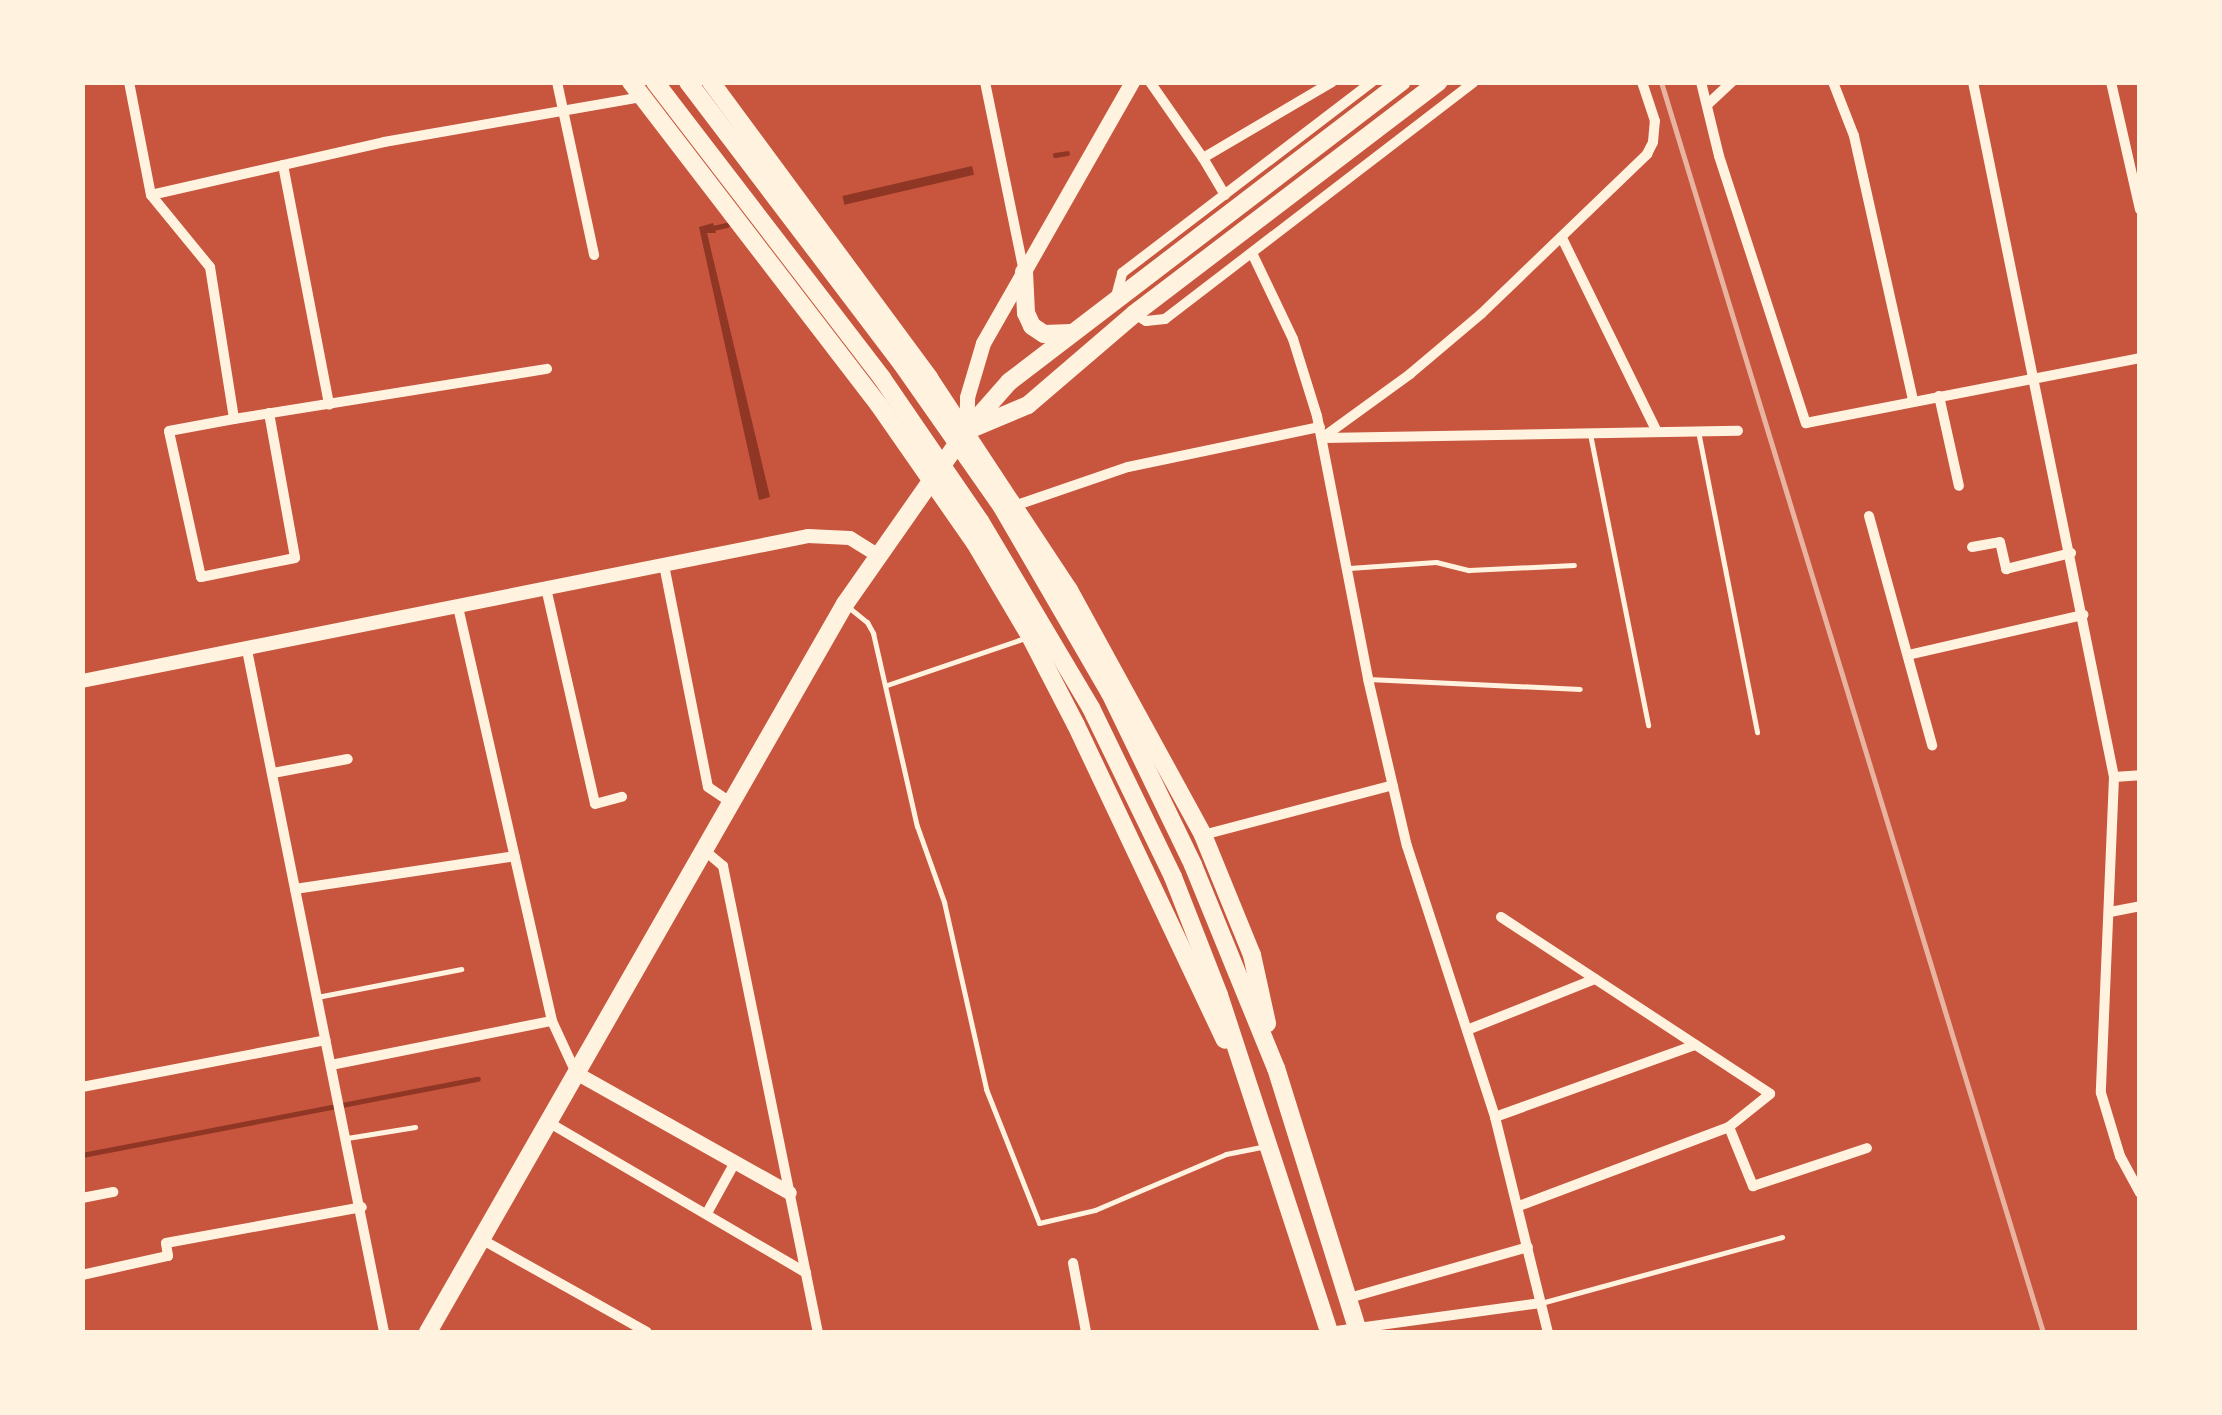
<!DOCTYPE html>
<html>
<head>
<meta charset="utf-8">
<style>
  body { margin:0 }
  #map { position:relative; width:2222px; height:1415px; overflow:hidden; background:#c8553d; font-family:Manrope,sans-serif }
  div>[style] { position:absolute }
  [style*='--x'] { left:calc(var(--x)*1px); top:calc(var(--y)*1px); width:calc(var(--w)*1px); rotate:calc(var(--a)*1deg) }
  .water>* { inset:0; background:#8f3625; transform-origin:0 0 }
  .stream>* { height:5px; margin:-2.5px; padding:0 2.5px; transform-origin:2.5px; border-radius:2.5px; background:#8f3625 }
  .service>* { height:5px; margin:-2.5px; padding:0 2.5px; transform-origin:2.5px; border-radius:2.5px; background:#fff3e0 }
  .minor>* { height:10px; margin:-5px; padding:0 5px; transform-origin:5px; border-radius:5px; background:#fff3e0 }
  .tertiary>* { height:14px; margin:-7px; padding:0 7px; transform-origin:7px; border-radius:7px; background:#fff3e0 }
  .secondary>* { height:15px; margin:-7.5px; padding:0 7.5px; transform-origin:7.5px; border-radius:7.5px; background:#fff3e0 }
  .primary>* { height:18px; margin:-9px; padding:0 9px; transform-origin:9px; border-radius:9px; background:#fff3e0 }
  .rail>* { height:5px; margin:-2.5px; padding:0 2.5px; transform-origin:2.5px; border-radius:2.5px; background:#e9b49f }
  span { translate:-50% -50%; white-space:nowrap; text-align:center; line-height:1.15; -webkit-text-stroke:10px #fff3e0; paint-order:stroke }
  .frame { position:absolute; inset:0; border:85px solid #fff3e0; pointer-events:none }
</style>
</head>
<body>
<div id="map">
  <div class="water">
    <div style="left:972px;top:166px;width:9px;height:133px;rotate:77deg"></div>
    <div style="clip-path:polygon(713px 223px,716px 233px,707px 233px,770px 497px,759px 500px,699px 227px)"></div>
  </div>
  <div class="stream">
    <div style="--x:1055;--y:155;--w:12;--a:-9"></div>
    <div style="--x:708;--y:229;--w:19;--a:-12"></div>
    <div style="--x:82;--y:1155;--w:403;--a:-10.9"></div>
  </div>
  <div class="service">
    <div style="--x:1698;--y:431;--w:307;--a:78.9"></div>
    <div style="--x:1590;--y:434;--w:297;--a:78.7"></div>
    <div style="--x:1349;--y:568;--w:87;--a:-3.9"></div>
    <div style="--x:1436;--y:562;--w:34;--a:14"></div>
    <div style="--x:1469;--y:570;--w:105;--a:-2.7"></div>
    <div style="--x:847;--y:606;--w:26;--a:39"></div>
    <div style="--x:867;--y:622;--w:13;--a:61"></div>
    <div style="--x:873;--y:633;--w:198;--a:77.2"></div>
    <div style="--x:917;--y:826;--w:81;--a:70.4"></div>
    <div style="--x:944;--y:902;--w:192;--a:77.3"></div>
    <div style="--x:986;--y:1089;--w:144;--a:68.4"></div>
    <div style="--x:1039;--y:1223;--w:57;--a:-13.1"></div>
    <div style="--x:1095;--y:1210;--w:142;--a:-23.1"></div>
    <div style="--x:1226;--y:1154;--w:41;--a:-11.3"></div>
    <div style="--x:1368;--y:679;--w:212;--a:2.7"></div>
    <div style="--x:887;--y:685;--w:149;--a:-18.8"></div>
    <div style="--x:317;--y:997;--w:147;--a:-11"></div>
    <div style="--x:347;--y:1138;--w:69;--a:-9.2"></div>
    <div style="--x:1541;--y:1303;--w:250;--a:-15.3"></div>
  </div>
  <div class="minor">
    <div style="--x:129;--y:82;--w:115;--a:79"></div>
    <div style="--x:151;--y:195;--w:93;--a:50.7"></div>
    <div style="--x:210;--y:267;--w:154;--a:81"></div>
    <div style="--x:557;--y:82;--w:177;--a:77.9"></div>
    <div style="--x:985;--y:82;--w:194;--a:78.4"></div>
    <div style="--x:1150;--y:82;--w:93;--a:55.1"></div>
    <div style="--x:1203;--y:158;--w:150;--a:-30.5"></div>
    <div style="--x:1701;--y:82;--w:76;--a:76.3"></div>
    <div style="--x:1719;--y:156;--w:281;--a:72"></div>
    <div style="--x:1806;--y:423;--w:340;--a:-11"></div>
    <div style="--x:1833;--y:82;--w:58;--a:68.7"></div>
    <div style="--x:1854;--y:136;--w:271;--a:77.4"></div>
    <div style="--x:1973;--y:82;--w:709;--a:78.53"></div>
    <div style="--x:2114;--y:777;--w:316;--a:92.4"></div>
    <div style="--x:2101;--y:1093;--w:66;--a:73.2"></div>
    <div style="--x:2120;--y:1156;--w:42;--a:61.6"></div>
    <div style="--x:2111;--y:82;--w:131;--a:77.2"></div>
    <div style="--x:1708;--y:104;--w:33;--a:-43"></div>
    <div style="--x:1203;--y:158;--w:43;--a:59.3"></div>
    <div style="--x:283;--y:165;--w:244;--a:79.1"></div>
    <div style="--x:151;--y:195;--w:239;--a:-12.8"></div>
    <div style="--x:384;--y:142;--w:261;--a:-9.9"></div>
    <div style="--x:1562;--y:238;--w:216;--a:63.9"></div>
    <div style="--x:1252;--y:253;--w:95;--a:64.5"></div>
    <div style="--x:1293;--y:339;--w:81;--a:72.7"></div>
    <div style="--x:1317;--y:416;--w:268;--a:79"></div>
    <div style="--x:1368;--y:679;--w:171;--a:76.9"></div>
    <div style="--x:1407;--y:846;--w:285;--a:72"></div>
    <div style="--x:1495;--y:1117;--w:221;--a:76.2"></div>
    <div style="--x:1115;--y:300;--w:28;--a:-75"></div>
    <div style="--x:1122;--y:273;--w:315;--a:-37.4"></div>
    <div style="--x:1134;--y:314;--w:14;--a:30"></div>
    <div style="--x:1146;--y:321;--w:19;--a:-6"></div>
    <div style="--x:1165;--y:319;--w:389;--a:-37.5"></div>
    <div style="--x:1939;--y:396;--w:92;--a:77.5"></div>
    <div style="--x:269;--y:413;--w:147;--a:79.8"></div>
    <div style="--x:295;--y:558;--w:96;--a:168.6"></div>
    <div style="--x:201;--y:577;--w:149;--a:-102.4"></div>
    <div style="--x:169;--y:431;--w:66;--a:-10.5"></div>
    <div style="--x:234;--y:419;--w:317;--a:-9.1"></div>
    <div style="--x:1322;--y:438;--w:109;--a:-36"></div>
    <div style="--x:1410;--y:374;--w:93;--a:-40.2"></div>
    <div style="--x:1481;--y:314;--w:231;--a:-43.9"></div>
    <div style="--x:1647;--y:154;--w:13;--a:-63"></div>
    <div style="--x:1653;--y:142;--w:21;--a:-85"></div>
    <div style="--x:1655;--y:121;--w:41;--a:-108.4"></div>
    <div style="--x:1324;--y:438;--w:414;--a:-1"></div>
    <div style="--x:1017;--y:505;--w:117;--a:-18.9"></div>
    <div style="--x:1128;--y:467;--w:196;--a:-11.8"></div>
    <div style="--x:1869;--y:516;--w:238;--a:74.6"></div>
    <div style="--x:1972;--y:547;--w:28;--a:-10"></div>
    <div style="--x:2000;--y:542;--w:28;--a:77"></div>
    <div style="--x:2006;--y:569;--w:67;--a:-13.8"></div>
    <div style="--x:664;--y:565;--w:226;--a:78.8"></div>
    <div style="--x:708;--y:787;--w:27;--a:34"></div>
    <div style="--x:546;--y:588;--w:221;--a:77.2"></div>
    <div style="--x:595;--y:804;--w:28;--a:-15"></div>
    <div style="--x:458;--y:607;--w:425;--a:77.2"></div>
    <div style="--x:552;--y:1021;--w:57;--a:65.2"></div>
    <div style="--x:247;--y:650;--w:696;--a:78.64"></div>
    <div style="--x:1908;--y:655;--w:180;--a:-12.9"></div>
    <div style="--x:273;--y:773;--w:76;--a:-10.6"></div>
    <div style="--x:2114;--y:777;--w:26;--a:-4"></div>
    <div style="--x:1203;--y:835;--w:196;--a:-14.7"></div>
    <div style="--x:704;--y:850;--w:25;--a:40"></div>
    <div style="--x:723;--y:866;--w:476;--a:78.5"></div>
    <div style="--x:295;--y:889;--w:222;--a:-8.5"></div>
    <div style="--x:2110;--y:912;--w:31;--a:-11"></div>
    <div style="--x:1501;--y:917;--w:322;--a:33.3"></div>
    <div style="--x:1770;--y:1094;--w:53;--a:141.2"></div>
    <div style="--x:1729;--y:1127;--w:224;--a:159.4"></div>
    <div style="--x:1467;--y:1030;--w:138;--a:-21.7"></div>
    <div style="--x:331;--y:1065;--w:225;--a:-11.3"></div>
    <div style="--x:82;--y:1087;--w:248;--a:-10.9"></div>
    <div style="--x:1495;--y:1117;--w:213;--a:-19.8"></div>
    <div style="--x:548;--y:1122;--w:299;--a:30.3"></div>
    <div style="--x:1729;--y:1127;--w:64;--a:67.9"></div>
    <div style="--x:1753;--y:1186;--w:120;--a:-18.4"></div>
    <div style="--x:82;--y:1198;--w:32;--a:-11"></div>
    <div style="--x:707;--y:1213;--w:56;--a:-61.1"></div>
    <div style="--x:481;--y:1239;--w:190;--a:29.3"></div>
    <div style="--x:1073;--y:1263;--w:70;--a:79.3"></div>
    <div style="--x:82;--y:1275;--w:88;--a:-12.5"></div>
    <div style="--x:168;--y:1256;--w:13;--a:-99"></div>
    <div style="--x:166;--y:1243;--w:199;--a:-10.4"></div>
    <div style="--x:1349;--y:1298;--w:186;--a:-15.9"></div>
    <div style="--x:1329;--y:1332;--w:214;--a:-7.8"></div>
  </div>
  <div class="tertiary">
    <div style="--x:82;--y:681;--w:740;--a:-11.29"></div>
    <div style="--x:808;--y:536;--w:42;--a:2.7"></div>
    <div style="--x:850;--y:538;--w:31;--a:32"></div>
    <div style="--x:576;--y:1073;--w:245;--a:29.3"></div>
  </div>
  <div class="secondary">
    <div style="--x:966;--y:431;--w:34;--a:-88"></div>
    <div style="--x:967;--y:397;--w:56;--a:-73.5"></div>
    <div style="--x:983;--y:343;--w:301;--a:-60.3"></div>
  </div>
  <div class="primary">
    <div style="--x:631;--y:82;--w:407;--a:52.5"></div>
    <div style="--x:879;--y:405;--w:168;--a:55.2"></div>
    <div style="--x:975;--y:543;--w:108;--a:59.4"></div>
    <div style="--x:1030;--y:636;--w:100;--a:62.7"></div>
    <div style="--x:1076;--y:725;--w:348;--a:64.7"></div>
    <div style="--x:655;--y:82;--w:373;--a:52.5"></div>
    <div style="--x:882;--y:378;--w:173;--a:55.6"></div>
    <div style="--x:980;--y:521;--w:217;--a:59.3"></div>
    <div style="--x:1091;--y:708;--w:188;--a:64.1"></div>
    <div style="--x:1173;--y:877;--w:127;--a:68.7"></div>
    <div style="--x:1219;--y:995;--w:354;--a:71.9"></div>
    <div style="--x:688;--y:82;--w:354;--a:52.8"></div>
    <div style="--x:902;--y:364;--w:174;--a:55"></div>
    <div style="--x:1002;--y:507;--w:215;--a:59.9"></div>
    <div style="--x:1110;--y:693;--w:191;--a:64.2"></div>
    <div style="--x:1193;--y:865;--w:219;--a:67.8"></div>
    <div style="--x:1276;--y:1068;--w:276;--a:72.7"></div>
    <div style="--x:711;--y:82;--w:368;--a:53.6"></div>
    <div style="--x:929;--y:378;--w:254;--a:56.6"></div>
    <div style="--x:1069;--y:590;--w:279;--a:61.3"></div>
    <div style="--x:1203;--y:835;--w:130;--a:67.8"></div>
    <div style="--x:1252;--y:955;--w:70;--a:77.6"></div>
    <div style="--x:1024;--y:272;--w:41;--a:87.2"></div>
    <div style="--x:1026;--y:313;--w:14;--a:65"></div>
    <div style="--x:1032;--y:326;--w:14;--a:34"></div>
    <div style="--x:1044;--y:334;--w:27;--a:-2"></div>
    <div style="--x:971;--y:429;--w:62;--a:-22.8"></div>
    <div style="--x:1028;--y:405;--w:140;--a:-40.6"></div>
    <div style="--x:1134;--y:314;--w:383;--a:-37.3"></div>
    <div style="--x:428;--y:1332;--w:839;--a:-60.2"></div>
    <div style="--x:845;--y:604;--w:211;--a:-55"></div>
    <div style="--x:966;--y:431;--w:65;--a:-48.7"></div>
    <div style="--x:1009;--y:382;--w:494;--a:-37.4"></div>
  </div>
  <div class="rail">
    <div style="--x:1661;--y:82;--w:1307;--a:73.01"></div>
  </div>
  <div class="frame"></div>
</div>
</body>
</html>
